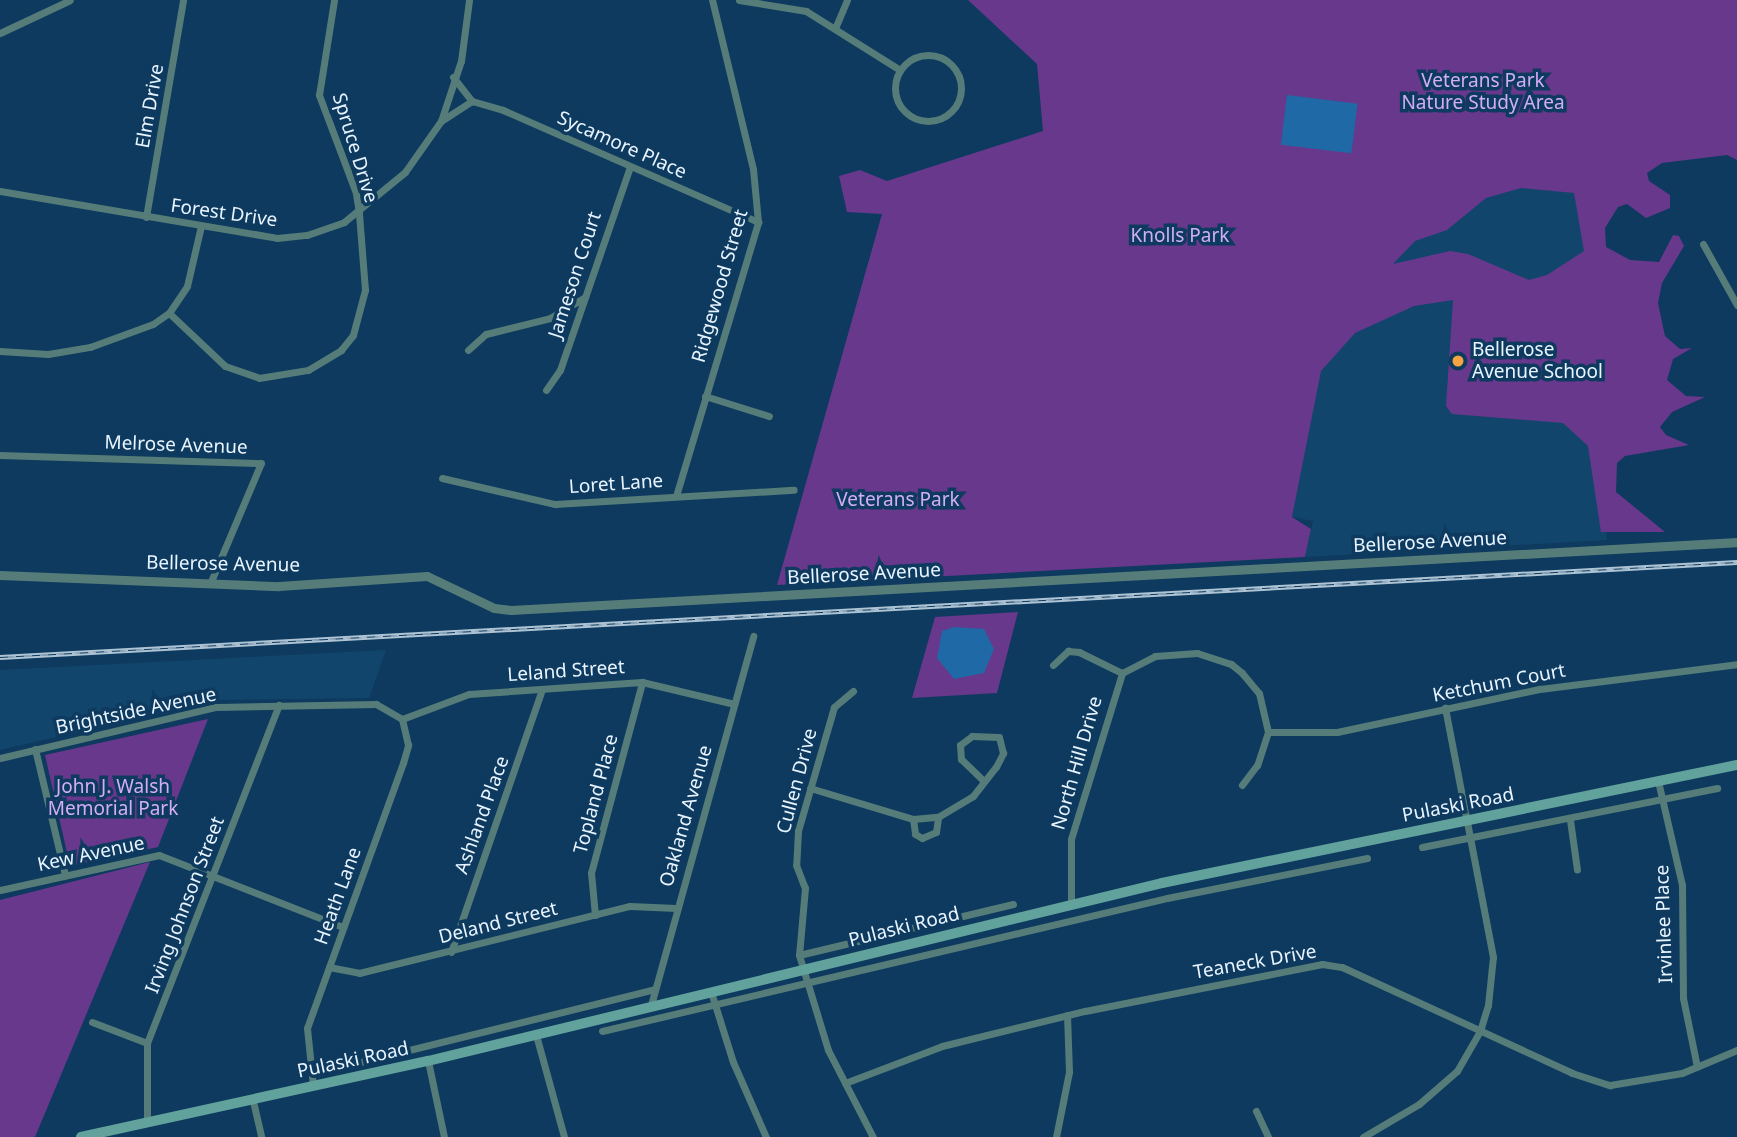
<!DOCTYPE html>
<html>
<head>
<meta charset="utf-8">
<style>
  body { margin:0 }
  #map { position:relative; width:1737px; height:1137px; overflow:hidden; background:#0d3a5e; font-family:"Noto Sans",sans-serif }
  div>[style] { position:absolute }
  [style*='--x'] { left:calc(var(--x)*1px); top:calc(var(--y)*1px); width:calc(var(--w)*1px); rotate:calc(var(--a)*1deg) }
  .built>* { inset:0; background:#12456c }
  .green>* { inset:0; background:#68388d }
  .water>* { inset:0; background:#1e69a6; transform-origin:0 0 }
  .minor>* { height:7px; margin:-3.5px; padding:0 3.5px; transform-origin:3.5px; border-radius:3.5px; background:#557c78 }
  .minor>.ring { margin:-3.5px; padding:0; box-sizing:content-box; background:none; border:7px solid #557c78; border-radius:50% }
  .tertiary>* { height:9px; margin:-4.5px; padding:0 4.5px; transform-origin:4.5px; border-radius:4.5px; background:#557c78 }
  .secondary>* { height:10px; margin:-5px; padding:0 5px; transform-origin:5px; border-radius:5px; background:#62a29c }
  .rail>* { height:5px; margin-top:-2.5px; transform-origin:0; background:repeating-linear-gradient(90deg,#0d3a5e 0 8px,#aec3d4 0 16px); box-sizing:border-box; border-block:2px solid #aec3d4 }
  .dots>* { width:19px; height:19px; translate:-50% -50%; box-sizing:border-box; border:4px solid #0d3a5e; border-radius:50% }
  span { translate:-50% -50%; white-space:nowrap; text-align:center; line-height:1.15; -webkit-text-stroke:7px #0d3a5e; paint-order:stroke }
  .park-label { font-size:19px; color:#d3adf6 }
  .street-label { font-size:19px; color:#e8f4ff }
  .poi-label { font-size:19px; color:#e8f4ff }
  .left { translate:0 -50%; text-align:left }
</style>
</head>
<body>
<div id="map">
  <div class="built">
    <div style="clip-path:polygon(1578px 173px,1607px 540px,1305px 557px,1313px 521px,1292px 517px,1324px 352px,1374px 198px)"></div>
    <div style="clip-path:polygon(386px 650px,369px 698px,217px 700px,0 750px,0 670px)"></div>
  </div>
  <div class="green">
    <div style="clip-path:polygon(evenodd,968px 0,1737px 0,1737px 160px,1727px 155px,1662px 163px,1647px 173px,1649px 181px,1670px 195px,1670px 208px,1646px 218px,1627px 204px,1618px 207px,1605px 228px,1606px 247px,1630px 260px,1659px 262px,1673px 235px,1679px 236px,1684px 246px,1662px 283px,1658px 303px,1665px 336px,1680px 349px,1692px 348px,1673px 359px,1667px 380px,1686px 396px,1705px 397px,1672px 412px,1660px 427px,1666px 435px,1689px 445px,1625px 456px,1617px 463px,1616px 492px,1665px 532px,1601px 532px,1588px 446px,1563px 423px,1452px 414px,1446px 406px,1453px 300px,1414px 306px,1355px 333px,1321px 371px,1292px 517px,1311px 529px,1305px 557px,777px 585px,882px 214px,847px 212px,839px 176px,860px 170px,887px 181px,1043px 131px,1037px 64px,968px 0,1521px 188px,1574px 193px,1584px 251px,1547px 275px,1529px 280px,1468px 254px,1450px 251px,1393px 264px,1415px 241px,1447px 230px,1486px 198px,1521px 188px)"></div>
    <div style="clip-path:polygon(1018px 612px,997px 693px,912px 698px,935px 617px)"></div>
    <div style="clip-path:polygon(208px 719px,158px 847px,70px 866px,45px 755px)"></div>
    <div style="clip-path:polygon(150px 862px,35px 1137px,0 1137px,0 900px)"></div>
  </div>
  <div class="water">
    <div style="left:1287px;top:95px;width:71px;height:50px;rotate:7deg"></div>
    <div style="clip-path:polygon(954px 627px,984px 629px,994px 649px,984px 673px,954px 679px,937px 658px,942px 631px)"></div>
  </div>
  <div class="minor">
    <div style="--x:739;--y:0;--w:68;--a:9.3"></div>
    <div style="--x:806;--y:11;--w:111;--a:32.1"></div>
    <div style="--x:836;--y:26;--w:28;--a:-67"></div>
    <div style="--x:0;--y:33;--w:77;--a:-25.2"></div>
    <div class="ring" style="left:895px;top:55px;width:59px;height:59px"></div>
    <div style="--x:453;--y:77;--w:31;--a:52"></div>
    <div style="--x:472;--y:101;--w:32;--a:16"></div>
    <div style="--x:503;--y:110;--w:279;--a:23.7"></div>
    <div style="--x:441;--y:121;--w:37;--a:-33"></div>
    <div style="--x:0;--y:191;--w:281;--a:9.6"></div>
    <div style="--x:277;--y:238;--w:30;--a:-6"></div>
    <div style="--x:307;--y:235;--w:39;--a:-19"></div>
    <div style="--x:344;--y:222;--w:79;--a:-39.3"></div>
    <div style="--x:405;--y:172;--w:62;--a:-54.8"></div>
    <div style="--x:441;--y:121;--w:63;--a:-71.6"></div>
    <div style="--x:461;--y:61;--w:62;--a:-82.5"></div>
    <div style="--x:146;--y:217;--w:220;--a:-80.3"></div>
    <div style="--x:1703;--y:244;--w:70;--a:60.9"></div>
    <div style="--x:169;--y:313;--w:77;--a:43.4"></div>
    <div style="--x:225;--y:366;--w:36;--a:19"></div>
    <div style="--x:259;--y:378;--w:50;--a:-9.3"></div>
    <div style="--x:308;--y:370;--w:39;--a:-31"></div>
    <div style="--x:341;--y:350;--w:19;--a:-51"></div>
    <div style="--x:353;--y:335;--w:47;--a:-75.1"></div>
    <div style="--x:365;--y:290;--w:77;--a:-94.5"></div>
    <div style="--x:359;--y:213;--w:20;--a:-99"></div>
    <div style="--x:356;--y:193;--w:105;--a:-110.7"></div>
    <div style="--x:319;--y:95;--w:96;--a:-81"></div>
    <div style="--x:468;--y:350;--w:24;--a:-42"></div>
    <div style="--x:486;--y:334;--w:66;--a:-14"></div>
    <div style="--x:550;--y:318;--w:41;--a:-31"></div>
    <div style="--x:0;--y:351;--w:48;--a:3.6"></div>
    <div style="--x:48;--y:354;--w:43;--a:-9.5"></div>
    <div style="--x:90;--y:347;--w:67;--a:-20.1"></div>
    <div style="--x:153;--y:324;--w:19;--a:-35"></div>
    <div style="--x:169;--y:313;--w:32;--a:-56"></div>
    <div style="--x:187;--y:286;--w:62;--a:-76.9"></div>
    <div style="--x:546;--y:390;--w:24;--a:-55"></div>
    <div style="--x:560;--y:370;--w:215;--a:-71"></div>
    <div style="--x:705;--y:396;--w:67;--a:17.4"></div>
    <div style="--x:0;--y:455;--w:261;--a:1.8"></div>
    <div style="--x:261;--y:463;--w:131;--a:112.9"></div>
    <div style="--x:442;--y:478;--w:116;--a:13"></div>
    <div style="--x:555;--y:504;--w:239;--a:-3.4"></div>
    <div style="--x:676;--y:496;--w:286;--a:-73.3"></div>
    <div style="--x:758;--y:222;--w:53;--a:-95.4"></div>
    <div style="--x:753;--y:169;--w:174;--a:-103.6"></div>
    <div style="--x:1053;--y:665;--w:21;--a:-43"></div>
    <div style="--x:1068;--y:651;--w:11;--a:5"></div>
    <div style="--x:1079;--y:652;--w:48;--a:26"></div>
    <div style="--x:1122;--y:673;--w:37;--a:-27"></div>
    <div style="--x:1155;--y:656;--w:42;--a:-4.1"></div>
    <div style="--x:1197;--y:653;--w:36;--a:18"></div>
    <div style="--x:1231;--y:664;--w:14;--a:39"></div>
    <div style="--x:1242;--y:673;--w:26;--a:50"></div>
    <div style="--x:1259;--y:693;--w:40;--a:77"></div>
    <div style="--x:1268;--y:732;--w:35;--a:108"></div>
    <div style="--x:1257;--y:765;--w:25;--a:127"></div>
    <div style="--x:853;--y:691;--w:25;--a:140"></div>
    <div style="--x:834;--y:707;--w:129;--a:106.2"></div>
    <div style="--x:798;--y:831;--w:34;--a:93"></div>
    <div style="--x:796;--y:865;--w:25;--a:69"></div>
    <div style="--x:805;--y:888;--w:67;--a:95.1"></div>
    <div style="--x:799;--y:955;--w:99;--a:73"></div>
    <div style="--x:828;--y:1050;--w:98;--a:62.7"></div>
    <div style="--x:402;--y:719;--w:72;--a:-20.5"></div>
    <div style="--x:469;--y:694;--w:173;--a:-4"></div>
    <div style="--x:642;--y:682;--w:95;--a:13.4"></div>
    <div style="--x:1268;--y:732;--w:69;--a:0"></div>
    <div style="--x:1337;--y:732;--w:208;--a:-12"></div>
    <div style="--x:1540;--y:689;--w:199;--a:-7.2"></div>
    <div style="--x:35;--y:749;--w:130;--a:76.6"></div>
    <div style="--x:0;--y:758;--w:222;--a:-13.3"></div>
    <div style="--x:216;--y:707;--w:160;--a:-1.1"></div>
    <div style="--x:376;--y:704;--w:30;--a:30"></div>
    <div style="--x:1658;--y:781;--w:107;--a:77"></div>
    <div style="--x:1682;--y:885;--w:113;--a:89.5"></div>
    <div style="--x:1683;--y:998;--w:70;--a:78.5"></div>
    <div style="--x:810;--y:788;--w:108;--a:16.8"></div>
    <div style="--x:913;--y:819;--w:25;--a:-5"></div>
    <div style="--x:938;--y:817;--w:41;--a:-31"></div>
    <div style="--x:973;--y:796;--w:37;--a:-52"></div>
    <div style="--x:996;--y:767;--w:16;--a:-63"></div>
    <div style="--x:1003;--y:753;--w:16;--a:-104"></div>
    <div style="--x:999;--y:737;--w:27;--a:-178"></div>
    <div style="--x:972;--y:736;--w:15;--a:143"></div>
    <div style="--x:960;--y:745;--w:14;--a:86"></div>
    <div style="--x:961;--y:759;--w:32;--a:44"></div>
    <div style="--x:913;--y:819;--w:15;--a:82"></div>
    <div style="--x:915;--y:834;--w:8;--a:30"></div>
    <div style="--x:922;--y:838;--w:15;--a:-23"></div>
    <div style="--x:936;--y:832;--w:15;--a:-82"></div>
    <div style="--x:1570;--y:820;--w:50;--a:82"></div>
    <div style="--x:1422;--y:847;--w:301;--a:-11.3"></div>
    <div style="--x:0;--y:890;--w:163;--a:-12.4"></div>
    <div style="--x:159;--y:855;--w:198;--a:21.4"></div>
    <div style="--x:1071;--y:905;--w:66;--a:-90"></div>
    <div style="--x:1071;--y:839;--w:174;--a:-72.9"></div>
    <div style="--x:595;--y:915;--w:42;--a:-95.4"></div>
    <div style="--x:591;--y:873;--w:198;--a:-75"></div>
    <div style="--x:451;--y:952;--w:278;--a:-70.9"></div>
    <div style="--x:799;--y:955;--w:220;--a:-13.4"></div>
    <div style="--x:329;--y:967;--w:31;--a:11"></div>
    <div style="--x:359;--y:973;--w:279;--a:-13.9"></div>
    <div style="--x:630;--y:906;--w:46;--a:2.5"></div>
    <div style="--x:711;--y:992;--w:73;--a:72.6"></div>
    <div style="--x:733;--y:1062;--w:82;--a:66.3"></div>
    <div style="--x:651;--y:1005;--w:383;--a:-74.5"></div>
    <div style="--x:92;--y:1022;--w:59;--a:20.9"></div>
    <div style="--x:602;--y:1031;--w:580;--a:-13.25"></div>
    <div style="--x:1167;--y:898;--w:204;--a:-11.3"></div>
    <div style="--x:536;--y:1035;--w:106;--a:74.6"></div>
    <div style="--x:428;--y:1061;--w:78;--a:78.1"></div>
    <div style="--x:312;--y:1074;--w:353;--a:-13.9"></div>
    <div style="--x:845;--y:1083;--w:104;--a:-20.9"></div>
    <div style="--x:942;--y:1046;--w:147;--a:-13.8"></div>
    <div style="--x:1085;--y:1011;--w:242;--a:-11.2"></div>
    <div style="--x:1322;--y:964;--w:20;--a:9"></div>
    <div style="--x:1342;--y:967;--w:253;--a:24.7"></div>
    <div style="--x:1572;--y:1073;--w:40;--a:18"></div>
    <div style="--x:1610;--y:1085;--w:73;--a:-9.5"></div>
    <div style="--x:1682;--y:1073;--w:60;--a:-22.7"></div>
    <div style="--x:313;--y:1086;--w:58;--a:-95.9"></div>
    <div style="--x:307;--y:1028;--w:282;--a:-70.1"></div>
    <div style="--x:403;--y:763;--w:19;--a:-74"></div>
    <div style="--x:408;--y:745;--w:27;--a:-103"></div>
    <div style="--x:253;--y:1101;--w:37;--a:77"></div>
    <div style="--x:1256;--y:1111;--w:29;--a:65"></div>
    <div style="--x:147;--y:1121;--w:78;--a:-90"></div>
    <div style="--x:147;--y:1043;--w:363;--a:-68.7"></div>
    <div style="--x:1056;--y:1137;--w:66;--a:-78.7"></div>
    <div style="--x:1069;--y:1072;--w:57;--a:-92"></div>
    <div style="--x:1363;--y:1137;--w:65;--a:-30.5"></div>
    <div style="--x:1419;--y:1104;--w:50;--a:-41"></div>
    <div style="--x:1457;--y:1071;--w:46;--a:-60.1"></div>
    <div style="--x:1480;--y:1031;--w:27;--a:-73"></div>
    <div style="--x:1488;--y:1005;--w:48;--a:-84.1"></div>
    <div style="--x:1493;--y:957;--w:254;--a:-100.9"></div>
  </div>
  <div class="tertiary">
    <div style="--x:0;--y:575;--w:279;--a:2.3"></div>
    <div style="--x:279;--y:586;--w:148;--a:-3.9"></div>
    <div style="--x:427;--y:576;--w:74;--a:25.5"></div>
    <div style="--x:494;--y:608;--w:17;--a:7"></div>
    <div style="--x:511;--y:610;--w:1228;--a:-3.17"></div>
  </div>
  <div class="secondary">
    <div style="--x:81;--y:1137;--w:355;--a:-12.4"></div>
    <div style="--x:428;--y:1061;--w:755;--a:-13.63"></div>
    <div style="--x:1162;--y:883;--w:587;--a:-11.6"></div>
  </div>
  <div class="rail">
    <div style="--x:0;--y:657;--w:1740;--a:-3.13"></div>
  </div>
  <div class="dots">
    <div style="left:1458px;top:361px;background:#f4a443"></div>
  </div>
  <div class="park-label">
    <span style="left:1483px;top:92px">Veterans Park<br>Nature Study Area</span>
    <span style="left:1180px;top:236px">Knolls Park</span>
    <span style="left:898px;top:500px">Veterans Park</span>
    <span style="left:113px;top:798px">John J. Walsh<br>Memorial Park</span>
  </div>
  <div class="street-label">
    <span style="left:150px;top:106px;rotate:-80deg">Elm Drive</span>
    <span style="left:622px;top:145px;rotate:24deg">Sycamore Place</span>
    <span style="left:355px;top:148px;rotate:73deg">Spruce Drive</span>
    <span style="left:224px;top:213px;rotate:8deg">Forest Drive</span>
    <span style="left:575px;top:275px;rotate:-72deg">Jameson Court</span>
    <span style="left:720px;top:286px;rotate:-74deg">Ridgewood Street</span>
    <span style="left:176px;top:445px;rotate:2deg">Melrose Avenue</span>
    <span style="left:616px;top:484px;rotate:-4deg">Loret Lane</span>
    <span style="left:1430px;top:542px;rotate:-3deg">Bellerose Avenue</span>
    <span style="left:223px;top:564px;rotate:1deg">Bellerose Avenue</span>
    <span style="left:864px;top:574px;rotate:-3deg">Bellerose Avenue</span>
    <span style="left:566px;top:671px;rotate:-4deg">Leland Street</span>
    <span style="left:1499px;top:683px;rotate:-11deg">Ketchum Court</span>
    <span style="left:136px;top:711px;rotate:-12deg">Brightside Avenue</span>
    <span style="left:1077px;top:763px;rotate:-74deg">North Hill Drive</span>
    <span style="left:797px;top:781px;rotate:-75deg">Cullen Drive</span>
    <span style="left:596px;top:794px;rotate:-75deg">Topland Place</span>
    <span style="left:1458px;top:805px;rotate:-11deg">Pulaski Road</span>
    <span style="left:482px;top:815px;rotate:-70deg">Ashland Place</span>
    <span style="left:686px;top:816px;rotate:-74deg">Oakland Avenue</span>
    <span style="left:91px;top:854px;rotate:-12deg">Kew Avenue</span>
    <span style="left:338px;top:896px;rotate:-70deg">Heath Lane</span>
    <span style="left:185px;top:905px;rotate:-69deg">Irving Johnson Street</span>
    <span style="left:498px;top:923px;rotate:-14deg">Deland Street</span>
    <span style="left:1664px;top:924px;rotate:-92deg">Irvinlee Place</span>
    <span style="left:904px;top:927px;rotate:-14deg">Pulaski Road</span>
    <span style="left:1255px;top:962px;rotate:-10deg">Teaneck Drive</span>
    <span style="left:353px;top:1060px;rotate:-12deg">Pulaski Road</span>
  </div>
  <div class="poi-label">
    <span class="left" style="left:1472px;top:361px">Bellerose<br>Avenue School</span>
  </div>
</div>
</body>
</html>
